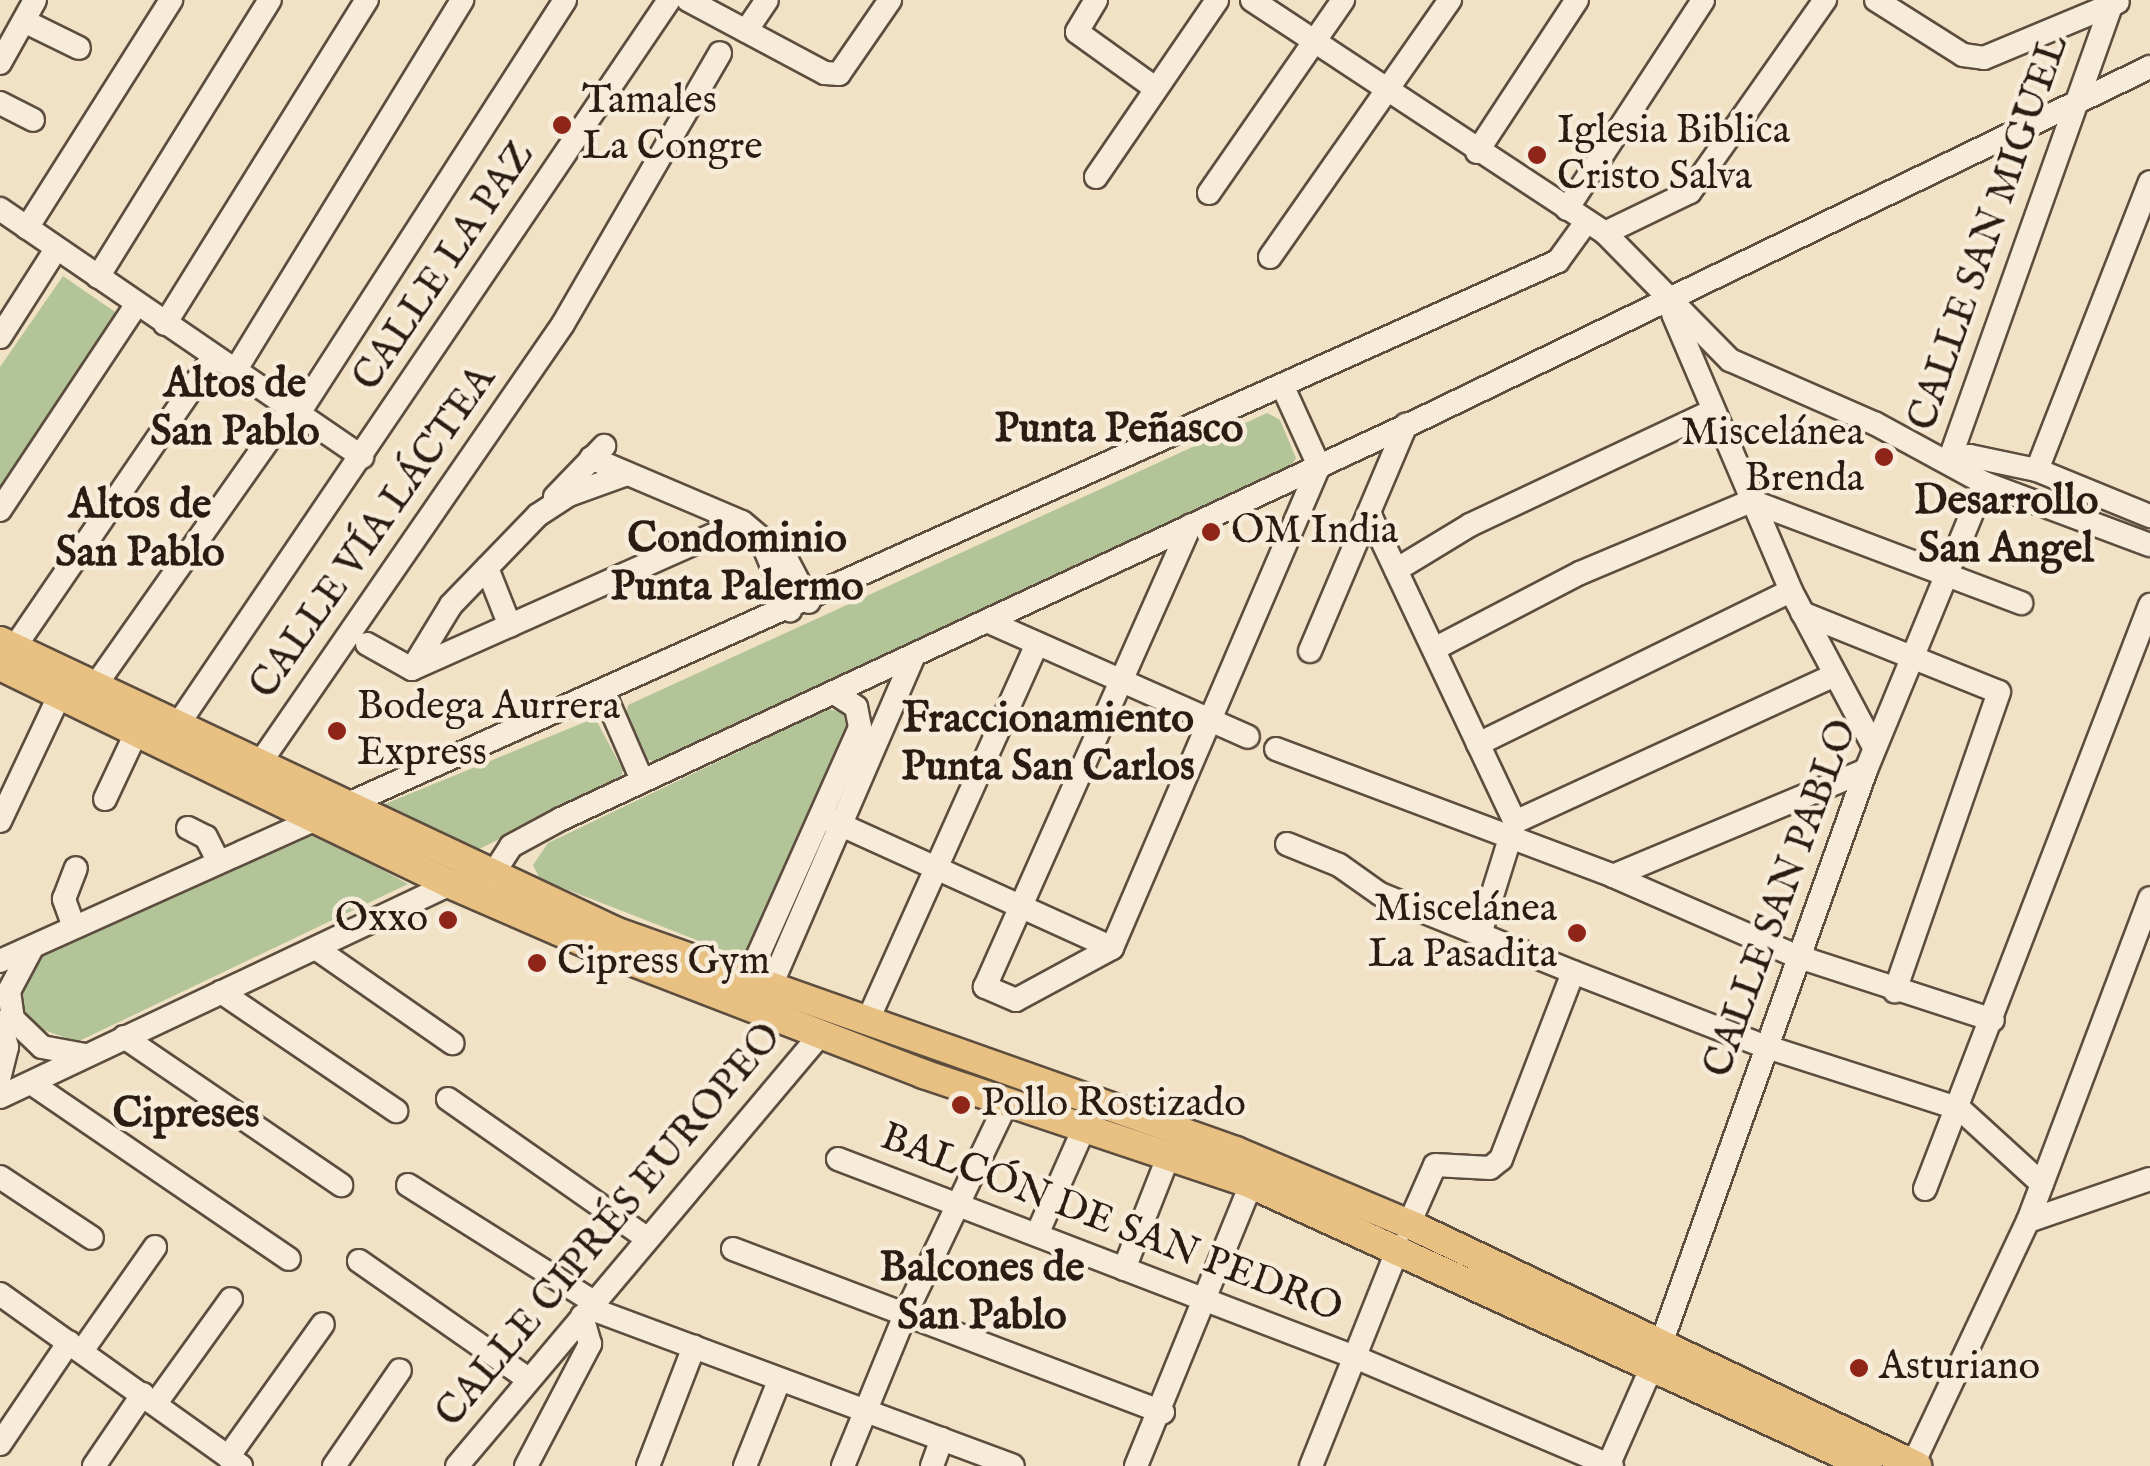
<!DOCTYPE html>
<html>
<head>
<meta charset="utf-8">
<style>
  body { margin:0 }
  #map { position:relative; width:2150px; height:1466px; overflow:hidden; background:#f1e1c5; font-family:"IM FELL English",serif }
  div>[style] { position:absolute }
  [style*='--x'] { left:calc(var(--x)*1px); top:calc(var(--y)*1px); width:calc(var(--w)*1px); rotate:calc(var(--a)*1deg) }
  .green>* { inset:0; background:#b4c499 }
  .roads { filter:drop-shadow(2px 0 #5c4d3f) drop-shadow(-2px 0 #5c4d3f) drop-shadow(0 2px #5c4d3f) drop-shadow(0 -2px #5c4d3f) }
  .minor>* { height:22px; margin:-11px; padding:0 11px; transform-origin:11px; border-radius:11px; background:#f6ecd9 }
  .major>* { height:28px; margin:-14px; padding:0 14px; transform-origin:14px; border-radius:14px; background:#e8c082 }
  .dots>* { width:28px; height:28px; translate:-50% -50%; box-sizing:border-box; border:5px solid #f6ecd9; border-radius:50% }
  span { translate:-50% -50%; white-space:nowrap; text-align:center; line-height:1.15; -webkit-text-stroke:9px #f6ecd9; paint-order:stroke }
  .poi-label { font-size:40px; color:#2a1c12 }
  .left { translate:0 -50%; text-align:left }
  .right { translate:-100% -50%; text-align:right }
  .street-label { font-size:40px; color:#2a1c12 }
  .neighbourhood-label { font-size:42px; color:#2a1c12; font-weight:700 }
</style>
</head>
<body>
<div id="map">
  <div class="green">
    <div style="clip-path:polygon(63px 276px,118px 314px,0 490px,0 367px)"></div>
    <div style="clip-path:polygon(1267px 413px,1280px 420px,1296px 458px,1289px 470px,658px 762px,645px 759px,626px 716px,628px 705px)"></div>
    <div style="clip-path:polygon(828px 709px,841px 712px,849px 724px,845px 738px,743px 958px,540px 879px,533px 865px,548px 843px)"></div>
    <div style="clip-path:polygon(595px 718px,623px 770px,620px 781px,475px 851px,380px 806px)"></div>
    <div style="clip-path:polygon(310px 830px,408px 884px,77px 1042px,33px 1026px,19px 998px,25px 969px,37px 953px)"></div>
  </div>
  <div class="roads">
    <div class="minor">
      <div style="--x:688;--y:0;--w:155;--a:28.1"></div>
      <div style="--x:825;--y:73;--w:14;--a:4"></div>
      <div style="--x:839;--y:74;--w:90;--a:-55.4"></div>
      <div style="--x:1096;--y:0;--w:37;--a:121"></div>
      <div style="--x:1077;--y:32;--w:96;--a:35.7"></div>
      <div style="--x:1252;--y:0;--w:423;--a:33.4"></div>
      <div style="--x:1605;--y:233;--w:178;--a:45.5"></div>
      <div style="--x:1730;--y:360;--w:159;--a:23.7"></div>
      <div style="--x:1876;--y:424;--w:123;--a:28.6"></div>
      <div style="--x:1984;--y:483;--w:177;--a:20.5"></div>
      <div style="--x:1876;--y:0;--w:103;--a:32.3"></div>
      <div style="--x:1963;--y:55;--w:21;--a:8"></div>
      <div style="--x:1984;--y:58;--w:145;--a:-22.7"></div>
      <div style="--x:2111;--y:6;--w:482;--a:109.6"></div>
      <div style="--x:1949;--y:460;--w:21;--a:-11"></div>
      <div style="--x:1970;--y:456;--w:68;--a:11.8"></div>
      <div style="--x:2037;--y:470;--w:122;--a:22.2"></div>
      <div style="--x:24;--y:21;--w:61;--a:26.1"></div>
      <div style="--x:746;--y:31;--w:37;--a:-56"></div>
      <div style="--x:0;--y:63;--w:72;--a:-60.9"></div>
      <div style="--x:0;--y:103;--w:37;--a:27"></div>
      <div style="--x:1477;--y:152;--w:182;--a:-56.7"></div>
      <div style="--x:1096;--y:177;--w:214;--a:-55.6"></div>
      <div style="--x:1209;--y:193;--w:235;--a:-55.2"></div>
      <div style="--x:0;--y:209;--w:439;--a:34.4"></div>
      <div style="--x:1567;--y:209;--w:249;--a:-56.9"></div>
      <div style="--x:27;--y:228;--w:270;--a:-57.7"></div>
      <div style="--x:1605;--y:233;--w:94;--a:-25.8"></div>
      <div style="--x:1690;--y:192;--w:235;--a:-54.9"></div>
      <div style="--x:1270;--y:257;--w:314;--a:-55"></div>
      <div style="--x:98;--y:277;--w:326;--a:-58.2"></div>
      <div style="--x:1673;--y:314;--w:301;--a:66.9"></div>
      <div style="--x:1791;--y:591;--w:177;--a:62"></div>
      <div style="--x:165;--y:324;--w:382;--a:-58.1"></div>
      <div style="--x:0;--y:337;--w:104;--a:-57.5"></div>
      <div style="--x:235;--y:371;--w:435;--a:-58.5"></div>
      <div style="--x:299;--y:413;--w:491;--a:-57.2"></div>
      <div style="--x:591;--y:458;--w:164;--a:23"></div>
      <div style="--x:742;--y:522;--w:59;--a:40.2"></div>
      <div style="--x:787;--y:560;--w:47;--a:62.4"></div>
      <div style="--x:2037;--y:470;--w:309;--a:-68.6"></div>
      <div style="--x:555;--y:497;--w:71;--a:-46.1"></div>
      <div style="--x:0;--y:510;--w:247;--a:-56.4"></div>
      <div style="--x:1369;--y:513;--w:342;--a:64.7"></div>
      <div style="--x:1515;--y:822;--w:114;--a:107.3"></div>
      <div style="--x:762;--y:542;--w:74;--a:67.6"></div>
      <div style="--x:487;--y:568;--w:62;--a:68.4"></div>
      <div style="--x:1396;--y:570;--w:87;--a:-31.3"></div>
      <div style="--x:1470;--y:525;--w:268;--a:-25.2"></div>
      <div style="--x:1802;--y:613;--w:212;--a:21.9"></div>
      <div style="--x:1999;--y:692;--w:317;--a:109.2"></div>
      <div style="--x:989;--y:622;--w:283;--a:23.9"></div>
      <div style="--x:367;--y:644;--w:51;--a:29.1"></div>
      <div style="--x:412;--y:669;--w:361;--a:-24"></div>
      <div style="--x:14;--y:648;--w:353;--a:-55.6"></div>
      <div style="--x:1434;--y:649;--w:165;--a:-27.5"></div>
      <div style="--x:1580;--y:573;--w:186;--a:-22.8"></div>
      <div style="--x:1751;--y:501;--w:289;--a:20.7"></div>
      <div style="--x:1310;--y:651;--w:246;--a:-67"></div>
      <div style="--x:412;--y:669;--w:75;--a:-58.6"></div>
      <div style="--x:451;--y:605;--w:125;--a:-46"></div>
      <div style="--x:538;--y:515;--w:37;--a:-33"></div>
      <div style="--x:569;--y:495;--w:62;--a:-19.9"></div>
      <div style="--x:95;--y:686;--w:340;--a:-54.8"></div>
      <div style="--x:604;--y:693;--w:95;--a:66.4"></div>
      <div style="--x:179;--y:723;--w:873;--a:-55.87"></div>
      <div style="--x:1478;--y:744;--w:348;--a:-26.1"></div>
      <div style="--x:1276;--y:749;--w:360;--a:20.6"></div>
      <div style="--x:1613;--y:876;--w:200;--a:23.6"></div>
      <div style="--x:1796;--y:956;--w:207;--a:18"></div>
      <div style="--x:251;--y:776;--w:549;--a:-55.38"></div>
      <div style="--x:563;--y:324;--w:313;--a:-59.9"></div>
      <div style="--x:105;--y:799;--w:75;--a:-64.8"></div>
      <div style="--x:346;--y:805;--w:1328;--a:-24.17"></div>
      <div style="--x:1558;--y:261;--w:49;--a:-54.1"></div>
      <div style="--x:828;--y:819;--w:312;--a:24.4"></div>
      <div style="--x:0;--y:821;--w:140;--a:-64.7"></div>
      <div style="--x:1515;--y:822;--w:352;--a:-24.7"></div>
      <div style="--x:188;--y:828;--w:20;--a:27"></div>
      <div style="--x:206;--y:837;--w:28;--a:63"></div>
      <div style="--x:1287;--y:844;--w:56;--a:22"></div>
      <div style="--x:1339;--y:865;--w:50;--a:35.3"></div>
      <div style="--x:1380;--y:894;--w:208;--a:22"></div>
      <div style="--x:1573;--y:972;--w:205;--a:21.2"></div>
      <div style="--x:1764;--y:1046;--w:206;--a:17.8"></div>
      <div style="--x:1960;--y:1109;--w:111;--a:42.4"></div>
      <div style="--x:493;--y:874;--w:33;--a:-57"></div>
      <div style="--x:511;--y:846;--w:57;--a:-28.4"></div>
      <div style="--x:561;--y:819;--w:953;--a:-24.95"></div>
      <div style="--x:1425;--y:417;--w:805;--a:-25.77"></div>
      <div style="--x:1613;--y:876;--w:274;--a:-22.7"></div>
      <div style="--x:74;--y:927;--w:30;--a:-110"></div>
      <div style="--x:64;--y:899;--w:33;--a:-69"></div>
      <div style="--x:32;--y:948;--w:49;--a:118.1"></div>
      <div style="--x:9;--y:991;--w:28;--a:82"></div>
      <div style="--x:13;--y:1019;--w:40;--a:44"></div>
      <div style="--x:42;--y:1047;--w:44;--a:10.5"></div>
      <div style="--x:1112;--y:948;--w:109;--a:151.6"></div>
      <div style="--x:1016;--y:1000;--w:34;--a:-157"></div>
      <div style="--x:985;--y:987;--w:505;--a:-66.03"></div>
      <div style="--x:1112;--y:948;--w:525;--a:-66.76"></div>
      <div style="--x:1319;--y:466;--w:87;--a:-114.5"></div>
      <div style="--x:317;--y:949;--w:165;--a:34.8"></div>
      <div style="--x:0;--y:961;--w:352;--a:-24.2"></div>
      <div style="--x:747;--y:980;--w:277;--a:-65.9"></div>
      <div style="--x:860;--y:727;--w:20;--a:-101"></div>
      <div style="--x:856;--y:707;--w:27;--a:-147"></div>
      <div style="--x:770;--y:988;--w:362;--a:-66.6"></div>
      <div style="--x:221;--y:992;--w:212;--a:34.2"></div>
      <div style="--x:0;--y:1022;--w:26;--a:74"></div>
      <div style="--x:7;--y:1047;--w:30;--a:104"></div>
      <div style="--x:867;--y:1022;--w:415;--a:-65.8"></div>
      <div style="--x:124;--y:1037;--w:263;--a:34.3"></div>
      <div style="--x:31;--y:1083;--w:312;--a:34.3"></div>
      <div style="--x:0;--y:1097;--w:498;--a:-25.3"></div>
      <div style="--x:448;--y:1099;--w:244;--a:35"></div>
      <div style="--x:838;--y:1159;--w:556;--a:20.98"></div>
      <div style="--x:1357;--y:1358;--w:277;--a:23"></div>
      <div style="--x:0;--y:1177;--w:110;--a:33.5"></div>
      <div style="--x:408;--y:1185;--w:220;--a:32.2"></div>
      <div style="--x:1925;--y:1189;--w:626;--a:-68.93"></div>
      <div style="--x:2028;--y:1221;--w:129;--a:-19"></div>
      <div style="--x:1409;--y:1224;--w:64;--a:-66.2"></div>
      <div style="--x:1435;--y:1165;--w:55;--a:3.1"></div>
      <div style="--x:1490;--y:1168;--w:14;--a:-39"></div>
      <div style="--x:1501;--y:1159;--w:200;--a:-68.9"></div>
      <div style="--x:1038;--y:1232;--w:116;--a:-66.1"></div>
      <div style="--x:733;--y:1249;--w:460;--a:20.8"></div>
      <div style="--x:359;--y:1261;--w:206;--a:34.9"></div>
      <div style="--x:1124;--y:1269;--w:123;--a:-68.5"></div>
      <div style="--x:0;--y:1294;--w:296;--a:35.5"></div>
      <div style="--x:589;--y:1308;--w:452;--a:20.4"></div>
      <div style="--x:1661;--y:1344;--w:610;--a:-70.35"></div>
      <div style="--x:1866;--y:770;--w:310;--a:-67.6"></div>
      <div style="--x:82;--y:1351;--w:127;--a:-54.9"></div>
      <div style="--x:156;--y:1403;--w:128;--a:-54.2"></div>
      <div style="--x:0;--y:1444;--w:123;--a:-55.9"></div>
      <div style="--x:228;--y:1457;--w:163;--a:-54.5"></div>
      <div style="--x:1913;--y:1464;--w:269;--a:-64.7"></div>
      <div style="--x:2028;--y:1221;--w:345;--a:-69.3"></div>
      <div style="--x:94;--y:1466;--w:87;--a:-55.8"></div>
      <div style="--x:334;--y:1466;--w:116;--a:-55.5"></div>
      <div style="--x:457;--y:1466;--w:563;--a:-49.89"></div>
      <div style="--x:526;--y:1466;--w:138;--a:-62.3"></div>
      <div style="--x:590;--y:1344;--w:29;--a:-106"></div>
      <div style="--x:648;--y:1466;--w:128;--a:-68.9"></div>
      <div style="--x:745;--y:1466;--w:92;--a:-68.2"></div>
      <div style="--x:843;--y:1466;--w:163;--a:-67.7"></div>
      <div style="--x:905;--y:1315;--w:236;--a:-64.4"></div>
      <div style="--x:932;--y:1466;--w:29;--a:-70"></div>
      <div style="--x:1136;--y:1466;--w:305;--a:-67.8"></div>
      <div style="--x:1311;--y:1466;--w:237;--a:-68.2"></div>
      <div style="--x:1608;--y:1466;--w:111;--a:-66.2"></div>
    </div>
    <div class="major">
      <div style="--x:0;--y:641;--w:682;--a:25.25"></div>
      <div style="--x:617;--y:932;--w:657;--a:19.48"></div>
      <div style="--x:1236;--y:1151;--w:188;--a:22.9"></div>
      <div style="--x:1409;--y:1224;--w:563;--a:25.47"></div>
      <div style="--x:0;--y:666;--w:500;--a:25.85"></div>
      <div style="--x:450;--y:884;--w:160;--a:23.5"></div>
      <div style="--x:597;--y:948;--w:350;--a:21.1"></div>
      <div style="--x:923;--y:1074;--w:346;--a:18.5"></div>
      <div style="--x:1251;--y:1184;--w:678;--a:24.56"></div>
    </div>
  </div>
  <div class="dots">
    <div style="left:562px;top:125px;background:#8f2418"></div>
    <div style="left:1537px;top:155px;background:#8f2418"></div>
    <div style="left:1884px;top:457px;background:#8f2418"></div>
    <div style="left:1211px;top:532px;background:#8f2418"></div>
    <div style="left:337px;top:731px;background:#8f2418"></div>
    <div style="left:448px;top:920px;background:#8f2418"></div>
    <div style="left:1577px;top:933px;background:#8f2418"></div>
    <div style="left:537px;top:963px;background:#8f2418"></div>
    <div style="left:961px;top:1105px;background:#8f2418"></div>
    <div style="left:1859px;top:1368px;background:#8f2418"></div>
  </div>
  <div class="poi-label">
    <span class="left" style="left:582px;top:125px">Tamales<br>La Congre</span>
    <span class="left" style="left:1557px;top:155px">Iglesia Biblica<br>Cristo Salva</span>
    <span class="right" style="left:1864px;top:457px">Miscelánea<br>Brenda</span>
    <span class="left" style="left:1231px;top:532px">OM India</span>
    <span class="left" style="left:357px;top:731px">Bodega Aurrera<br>Express</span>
    <span class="right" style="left:1557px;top:933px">Miscelánea<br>La Pasadita</span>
    <span class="right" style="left:428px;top:920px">Oxxo</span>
    <span class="left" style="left:557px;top:963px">Cipress Gym</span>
    <span class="left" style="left:981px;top:1105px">Pollo Rostizado</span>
    <span class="left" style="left:1879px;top:1368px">Asturiano</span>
  </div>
  <div class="street-label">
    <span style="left:1990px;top:233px;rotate:-71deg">CALLE SAN MIGUEL</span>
    <span style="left:445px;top:267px;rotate:-56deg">CALLE LA PAZ</span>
    <span style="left:374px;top:533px;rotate:-55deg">CALLE VÍA LÁCTEA</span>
    <span style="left:1782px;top:899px;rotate:-70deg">CALLE SAN PABLO</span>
    <span style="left:1111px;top:1224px;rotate:21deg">BALCÓN DE SAN PEDRO</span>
    <span style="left:610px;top:1226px;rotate:-50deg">CALLE CIPRÉS EUROPEO</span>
  </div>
  <div class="neighbourhood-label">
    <span style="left:235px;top:409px">Altos de<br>San Pablo</span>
    <span style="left:1119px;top:430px">Punta Peñasco</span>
    <span style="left:2006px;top:526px">Desarrollo<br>San Angel</span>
    <span style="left:140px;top:530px">Altos de<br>San Pablo</span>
    <span style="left:737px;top:564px">Condominio<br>Punta Palermo</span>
    <span style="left:1048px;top:744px">Fraccionamiento<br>Punta San Carlos</span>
    <span style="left:186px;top:1115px">Cipreses</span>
    <span style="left:982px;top:1293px">Balcones de<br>San Pablo</span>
  </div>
</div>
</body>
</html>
